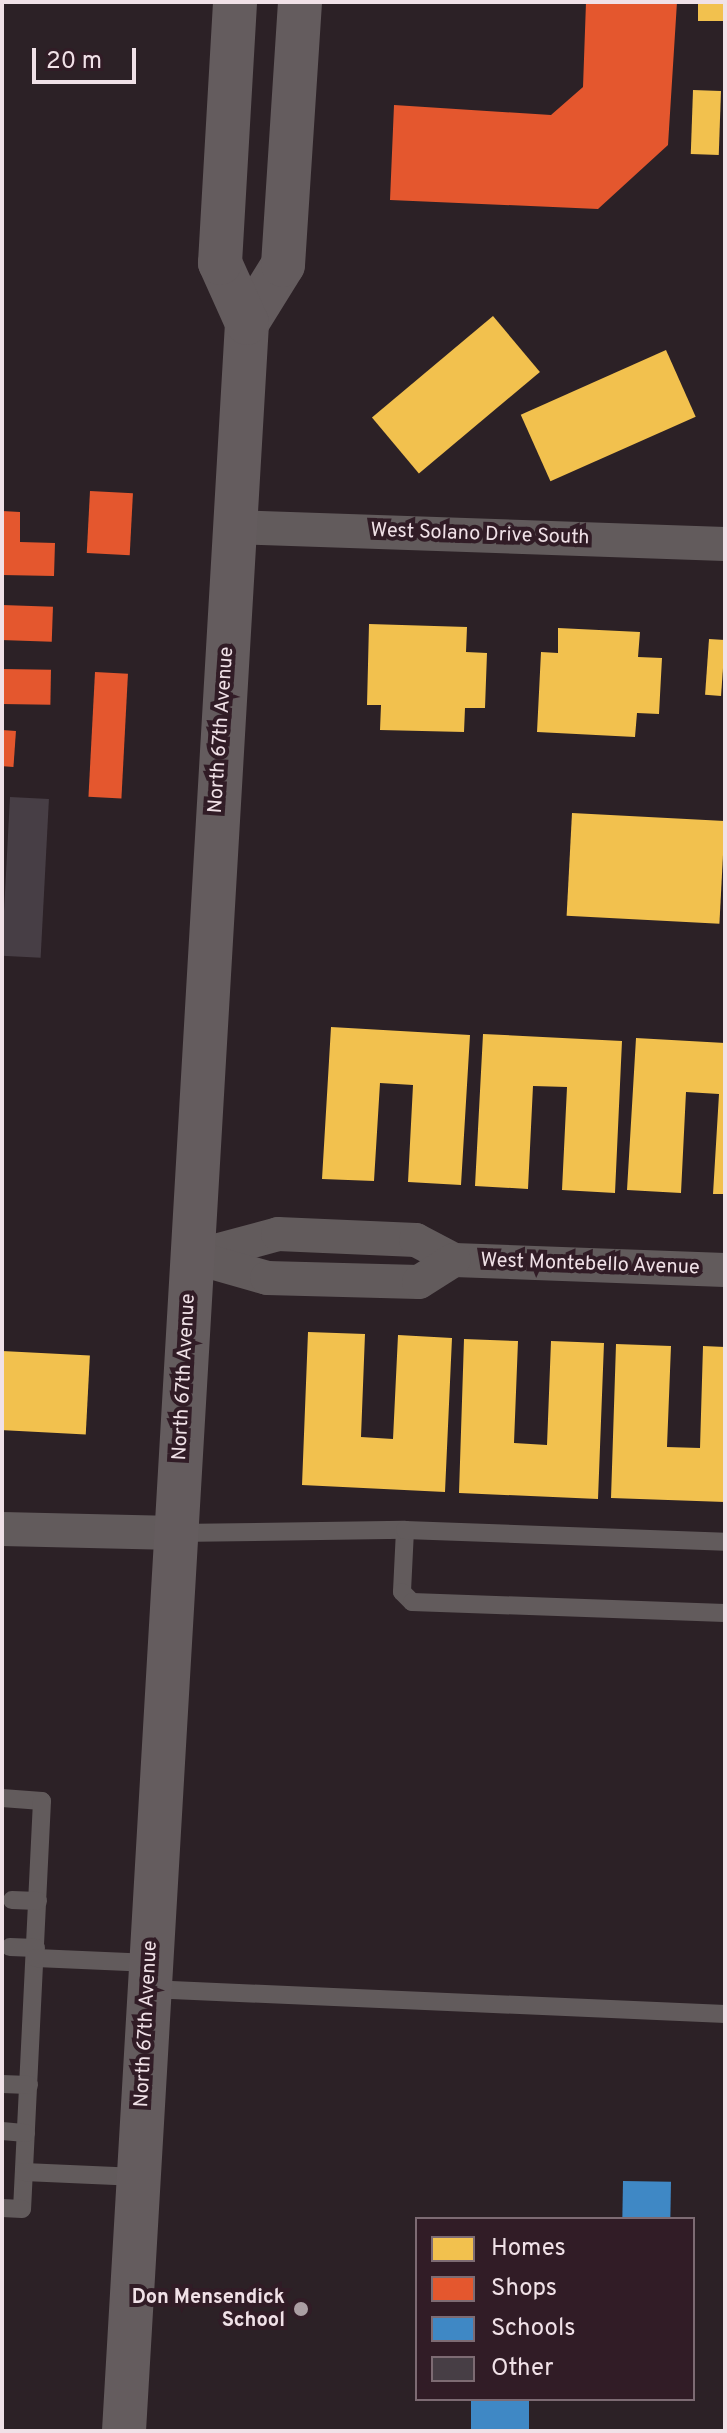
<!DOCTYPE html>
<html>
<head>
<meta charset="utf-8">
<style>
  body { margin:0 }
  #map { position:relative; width:727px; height:2433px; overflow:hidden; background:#2c2126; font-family:Overpass,sans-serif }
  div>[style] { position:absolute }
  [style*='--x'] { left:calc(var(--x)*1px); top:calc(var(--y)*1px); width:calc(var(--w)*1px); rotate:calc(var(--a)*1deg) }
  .homes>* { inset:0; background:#f2c14e; transform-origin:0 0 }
  .shops>* { inset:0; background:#e4572e; transform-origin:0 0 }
  .schools>* { inset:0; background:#3f88c5; transform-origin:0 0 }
  .building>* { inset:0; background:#473e45; transform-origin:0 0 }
  .lane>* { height:18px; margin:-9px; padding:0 9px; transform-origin:9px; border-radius:9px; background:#625b5c }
  .street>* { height:34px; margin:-17px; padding:0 17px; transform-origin:17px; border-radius:17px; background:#625b5c }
  .secondary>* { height:44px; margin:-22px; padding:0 22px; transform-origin:22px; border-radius:22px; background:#645c5e }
  .dots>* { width:22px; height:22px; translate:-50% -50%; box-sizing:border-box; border:4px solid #311c26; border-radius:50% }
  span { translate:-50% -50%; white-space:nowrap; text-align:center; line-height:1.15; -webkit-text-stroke:8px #311c26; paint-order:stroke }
  .street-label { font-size:20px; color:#f0e1e7 }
  .poi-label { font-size:20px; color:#f0e1e7; font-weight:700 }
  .right { translate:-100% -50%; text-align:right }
  .frame { position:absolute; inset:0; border:4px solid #f0e1e7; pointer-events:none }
  .legend { position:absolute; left:415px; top:2217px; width:280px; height:184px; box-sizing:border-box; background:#311c26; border:2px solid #7d6b73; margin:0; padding:10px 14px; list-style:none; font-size:24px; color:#f0e1e7 }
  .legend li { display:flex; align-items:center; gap:16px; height:40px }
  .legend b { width:40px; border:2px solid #7d6b73 }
  .scale { position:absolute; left:32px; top:48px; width:104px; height:36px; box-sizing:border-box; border:4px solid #f0e1e7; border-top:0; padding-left:10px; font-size:24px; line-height:28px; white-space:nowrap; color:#f0e1e7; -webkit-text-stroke:6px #311c26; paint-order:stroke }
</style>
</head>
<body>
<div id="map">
  <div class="homes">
    <div style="left:698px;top:2px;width:27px;height:19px"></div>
    <div style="left:693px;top:90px;width:28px;height:64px;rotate:2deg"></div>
    <div style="left:493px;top:316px;width:73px;height:158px;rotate:50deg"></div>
    <div style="left:666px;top:350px;width:73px;height:159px;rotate:66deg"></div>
    <div style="clip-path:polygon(369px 624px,467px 627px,466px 652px,487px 653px,485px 708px,465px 708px,464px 732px,380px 730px,381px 705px,367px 705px)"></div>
    <div style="clip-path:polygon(558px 628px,640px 632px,638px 657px,662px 658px,659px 714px,637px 713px,635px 737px,537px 732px,541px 652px,558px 653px)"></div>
    <div style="left:709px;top:639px;width:16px;height:56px;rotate:4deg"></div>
    <div style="left:572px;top:813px;width:153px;height:103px;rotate:3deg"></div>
    <div style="clip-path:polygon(331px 1027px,470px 1035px,461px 1185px,408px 1182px,413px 1085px,380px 1083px,374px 1181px,322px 1179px)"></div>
    <div style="clip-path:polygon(483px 1034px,622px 1041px,615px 1193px,562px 1190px,567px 1087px,533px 1086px,528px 1189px,475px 1186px)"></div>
    <div style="clip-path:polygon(636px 1038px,725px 1043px,725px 1194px,713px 1194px,719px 1094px,686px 1092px,681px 1193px,627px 1190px)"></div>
    <div style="clip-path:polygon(308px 1332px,365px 1334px,361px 1437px,393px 1439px,398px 1335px,452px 1338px,445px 1492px,302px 1485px)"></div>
    <div style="clip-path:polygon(464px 1339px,518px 1341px,514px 1443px,547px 1445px,551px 1341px,604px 1343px,598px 1499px,459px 1493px)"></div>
    <div style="clip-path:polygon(616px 1344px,671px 1346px,667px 1447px,700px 1448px,703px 1346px,725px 1347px,725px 1502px,611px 1498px)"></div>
    <div style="left:2px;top:1351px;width:88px;height:79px;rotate:3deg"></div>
  </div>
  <div class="shops">
    <div style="clip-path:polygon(586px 2px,677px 2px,668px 145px,598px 209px,390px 200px,394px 105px,551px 115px,583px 87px)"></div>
    <div style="left:90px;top:491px;width:43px;height:62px;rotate:3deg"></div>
    <div style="clip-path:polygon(2px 511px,20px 512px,20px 542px,55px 543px,54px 576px,2px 575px)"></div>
    <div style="left:2px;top:605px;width:51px;height:35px;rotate:2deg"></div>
    <div style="left:2px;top:669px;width:49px;height:35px;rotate:1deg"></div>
    <div style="left:95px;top:672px;width:33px;height:125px;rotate:3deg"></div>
    <div style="left:2px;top:730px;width:14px;height:36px;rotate:4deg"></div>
  </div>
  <div class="schools">
    <div style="left:623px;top:2181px;width:48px;height:37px;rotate:1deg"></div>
    <div style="left:471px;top:2399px;width:58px;height:32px"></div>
  </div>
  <div class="building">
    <div style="left:10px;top:797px;width:39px;height:159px;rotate:3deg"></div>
  </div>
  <div class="lane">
    <div style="--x:405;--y:1530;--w:62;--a:92.8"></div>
    <div style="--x:402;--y:1592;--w:14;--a:45"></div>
    <div style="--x:412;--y:1602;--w:313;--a:2"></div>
    <div style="--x:176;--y:1533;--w:229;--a:-0.8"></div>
    <div style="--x:405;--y:1530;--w:320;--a:2.1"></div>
    <div style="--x:2;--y:1798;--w:40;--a:4.3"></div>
    <div style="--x:42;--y:1801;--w:408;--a:92.8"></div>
    <div style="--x:22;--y:2209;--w:20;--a:-177"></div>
    <div style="--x:12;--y:1900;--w:26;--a:2"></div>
    <div style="--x:10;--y:1947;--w:26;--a:2"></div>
    <div style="--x:36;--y:1958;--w:115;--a:2.5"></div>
    <div style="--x:149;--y:1989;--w:577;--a:2.49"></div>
    <div style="--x:2;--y:2084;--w:27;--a:2"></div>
    <div style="--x:2;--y:2131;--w:24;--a:5"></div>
    <div style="--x:24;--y:2172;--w:114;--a:2.5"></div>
  </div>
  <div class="street">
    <div style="--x:235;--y:527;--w:490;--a:2"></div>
    <div style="--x:193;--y:1257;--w:88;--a:-15.1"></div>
    <div style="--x:278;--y:1234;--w:138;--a:2.5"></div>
    <div style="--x:416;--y:1240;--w:43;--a:27.8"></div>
    <div style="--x:454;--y:1260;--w:271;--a:2.1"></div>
    <div style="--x:193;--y:1257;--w:77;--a:15.8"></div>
    <div style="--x:267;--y:1278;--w:152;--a:1.5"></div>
    <div style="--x:419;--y:1282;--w:41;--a:-32.2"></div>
    <div style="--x:2;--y:1529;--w:174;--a:1.3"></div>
  </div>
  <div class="secondary">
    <div style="--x:247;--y:323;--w:68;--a:-58.2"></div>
    <div style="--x:283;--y:265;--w:264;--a:-86.3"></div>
    <div style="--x:124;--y:2431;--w:2112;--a:-86.66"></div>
    <div style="--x:247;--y:323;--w:66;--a:-114.2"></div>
    <div style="--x:220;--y:263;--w:261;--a:-86.7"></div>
  </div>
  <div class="dots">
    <div style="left:301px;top:2309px;background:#ab9ea3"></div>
  </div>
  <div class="street-label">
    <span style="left:480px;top:535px;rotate:2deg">West Solano Drive South</span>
    <span style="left:222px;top:730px;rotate:-86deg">North 67th Avenue</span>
    <span style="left:590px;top:1265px;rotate:2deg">West Montebello Avenue</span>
    <span style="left:185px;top:1377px;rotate:-87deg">North 67th Avenue</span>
    <span style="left:147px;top:2024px;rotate:-87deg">North 67th Avenue</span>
  </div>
  <div class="poi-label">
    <span class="right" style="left:285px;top:2310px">Don Mensendick<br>School</span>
  </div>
  <div class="frame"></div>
  <ul class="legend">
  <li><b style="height:22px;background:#f2c14e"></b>Homes</li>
  <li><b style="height:22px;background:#e4572e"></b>Shops</li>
  <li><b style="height:22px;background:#3f88c5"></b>Schools</li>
  <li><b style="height:22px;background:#473e45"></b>Other</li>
  </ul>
  <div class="scale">20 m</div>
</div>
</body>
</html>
